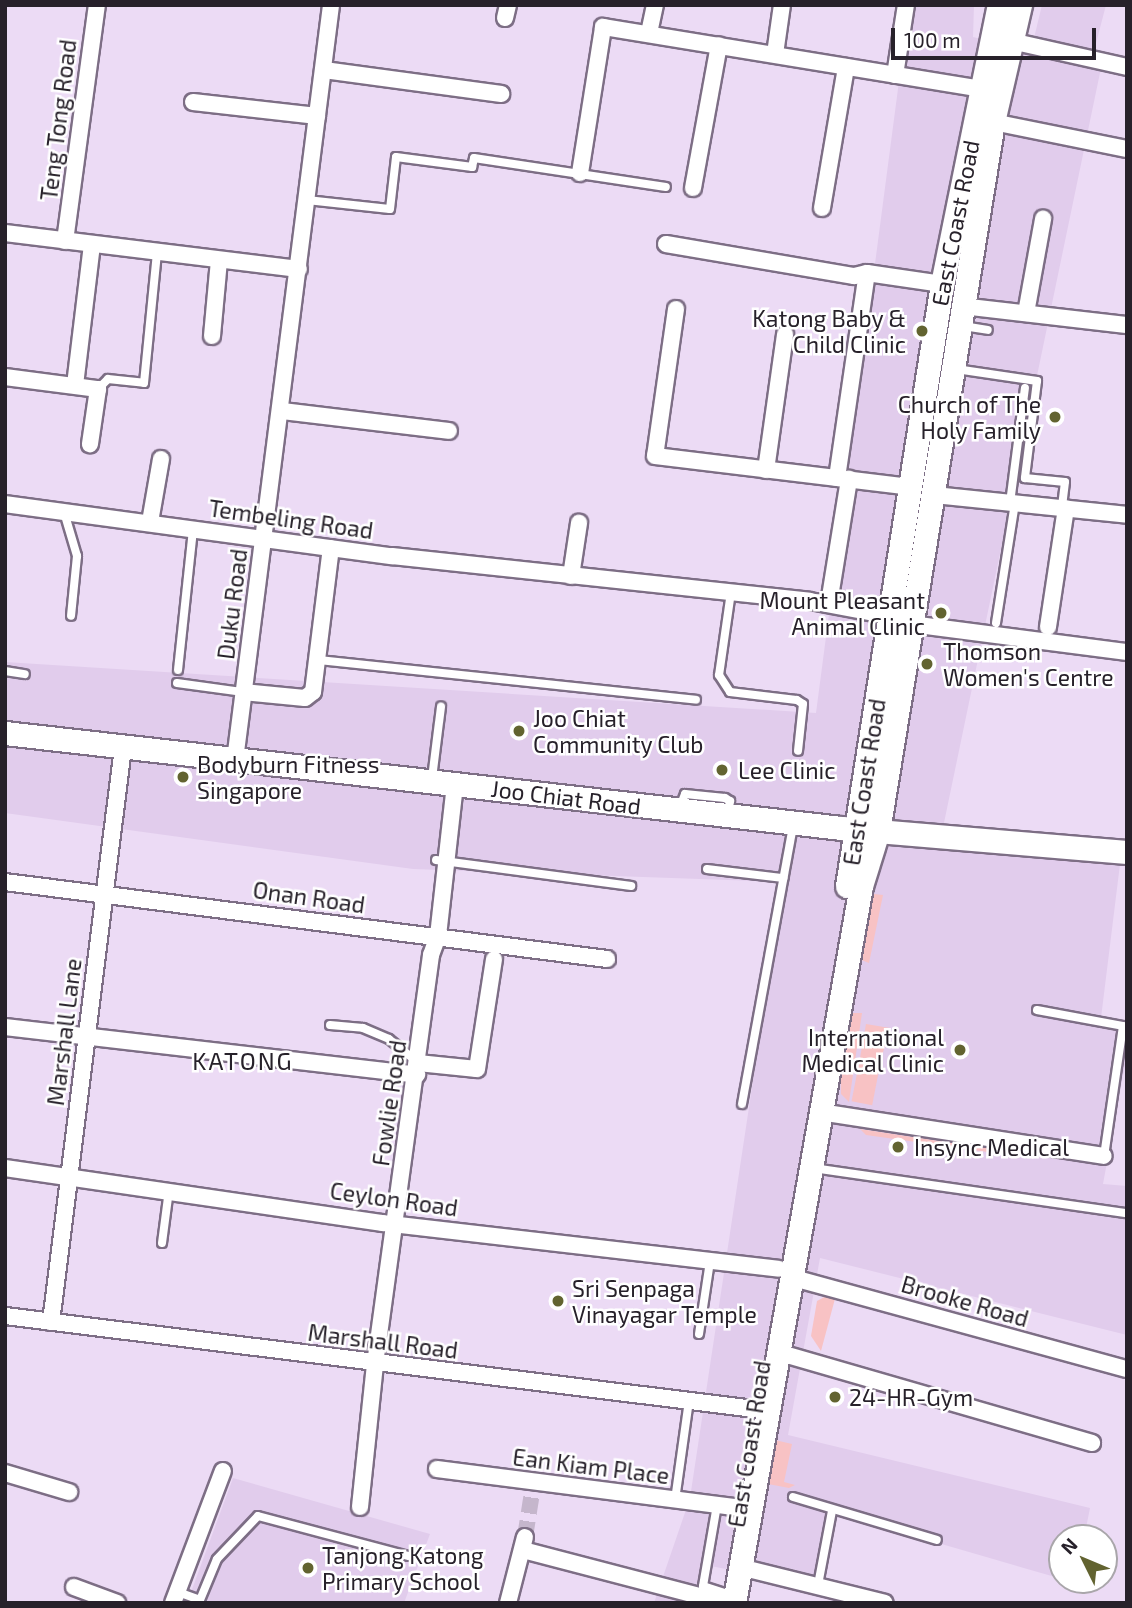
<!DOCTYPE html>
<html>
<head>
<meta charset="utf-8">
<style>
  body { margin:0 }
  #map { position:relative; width:1132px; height:1608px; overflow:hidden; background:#ecdbf5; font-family:"Exo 2",sans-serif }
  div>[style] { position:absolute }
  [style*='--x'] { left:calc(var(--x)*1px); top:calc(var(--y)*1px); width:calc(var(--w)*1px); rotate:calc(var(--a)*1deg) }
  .built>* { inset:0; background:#e1ccec }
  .green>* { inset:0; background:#f8c2c4; transform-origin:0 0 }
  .street-tunnel>* { height:16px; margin-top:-8px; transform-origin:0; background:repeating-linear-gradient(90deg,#c5b6cc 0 16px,transparent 0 24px) }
  .roads { filter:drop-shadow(2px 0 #7d6e85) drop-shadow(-2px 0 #7d6e85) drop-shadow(0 2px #7d6e85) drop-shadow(0 -2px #7d6e85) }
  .lane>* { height:8px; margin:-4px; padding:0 4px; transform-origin:4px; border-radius:4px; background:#fff }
  .street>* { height:16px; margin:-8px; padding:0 8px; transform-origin:8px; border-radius:8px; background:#fff }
  .secondary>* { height:23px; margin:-11.5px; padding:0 11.5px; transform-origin:11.5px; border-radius:11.5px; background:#fff }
  .dots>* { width:19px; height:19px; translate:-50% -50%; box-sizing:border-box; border:4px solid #fff; border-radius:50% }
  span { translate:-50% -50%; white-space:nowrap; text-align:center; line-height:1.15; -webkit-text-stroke:5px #fff; paint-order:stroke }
  .street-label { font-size:23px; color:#27212a }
  .poi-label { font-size:23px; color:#27212a }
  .right { translate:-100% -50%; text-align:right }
  .left { translate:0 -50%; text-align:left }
  .neighbourhood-label { font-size:24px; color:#27212a; letter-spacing:2px }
  .frame { position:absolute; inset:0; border:7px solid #27212a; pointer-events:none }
  .north { position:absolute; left:1048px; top:1524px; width:70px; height:70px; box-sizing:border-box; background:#fff; border:2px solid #a9a6aa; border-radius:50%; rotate:313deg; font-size:19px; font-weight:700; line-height:28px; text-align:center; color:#27212a }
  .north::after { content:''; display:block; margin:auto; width:24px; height:32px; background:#626330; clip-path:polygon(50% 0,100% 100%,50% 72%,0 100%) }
  .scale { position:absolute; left:891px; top:28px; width:205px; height:32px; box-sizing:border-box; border:4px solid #27212a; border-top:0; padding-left:9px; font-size:21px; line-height:24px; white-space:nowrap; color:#27212a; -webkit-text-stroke:5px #fff; paint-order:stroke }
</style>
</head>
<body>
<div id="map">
  <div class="built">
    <div style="clip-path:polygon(909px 5px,974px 5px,973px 37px,1101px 68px,940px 842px,1122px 848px,1101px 1018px,1127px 1023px,1127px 1054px,1103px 1184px,1127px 1186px,1127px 1335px,820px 1258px,788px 1435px,1090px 1508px,1084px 1538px,1062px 1538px,1062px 1579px,828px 1511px,815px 1587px,706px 1565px,698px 1603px,654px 1603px,690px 1498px,783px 882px,413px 869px,5px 813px,5px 662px,816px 713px)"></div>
    <div style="clip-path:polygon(1042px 5px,1106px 5px,1094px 51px,1034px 38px)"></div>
    <div style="clip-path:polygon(233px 1478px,430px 1534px,404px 1603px,187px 1603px)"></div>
  </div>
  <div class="green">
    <div style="clip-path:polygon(874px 894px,883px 895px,869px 963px,859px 959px)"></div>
    <div style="clip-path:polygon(849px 1013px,862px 1013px,849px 1102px,841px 1094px,840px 1046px)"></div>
    <div style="clip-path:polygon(866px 1024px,890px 1028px,880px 1063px,860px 1058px)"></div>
    <div style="left:859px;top:1063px;width:21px;height:39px;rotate:11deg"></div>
    <div style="clip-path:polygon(860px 1129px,998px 1150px,1002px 1154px,866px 1135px)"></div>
    <div style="clip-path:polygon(830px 1294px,836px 1295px,821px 1351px,811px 1336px,817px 1301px)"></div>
    <div style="clip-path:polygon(775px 1440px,792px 1444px,784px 1482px,795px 1485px,789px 1488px,768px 1484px)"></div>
  </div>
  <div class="street-tunnel">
    <div style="--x:525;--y:1537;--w:45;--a:-81"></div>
  </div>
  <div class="roads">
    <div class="lane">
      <div style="--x:307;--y:200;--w:83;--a:6.2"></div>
      <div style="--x:390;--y:209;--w:52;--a:-83.4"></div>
      <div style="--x:396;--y:157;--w:77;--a:7.5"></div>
      <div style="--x:472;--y:167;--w:9;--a:-77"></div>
      <div style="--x:474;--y:158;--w:194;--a:8.6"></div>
      <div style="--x:963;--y:326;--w:25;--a:9"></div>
      <div style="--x:956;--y:369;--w:82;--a:8.4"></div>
      <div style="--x:1037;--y:381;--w:98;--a:97.1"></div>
      <div style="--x:1025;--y:478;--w:40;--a:5.7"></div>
      <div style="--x:1065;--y:482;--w:26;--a:97"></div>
      <div style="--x:98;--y:389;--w:14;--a:-45"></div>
      <div style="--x:108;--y:379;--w:36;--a:6"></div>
      <div style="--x:144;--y:383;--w:132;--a:-84.3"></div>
      <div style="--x:1010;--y:503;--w:116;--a:-82.6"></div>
      <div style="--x:64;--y:512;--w:46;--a:73.5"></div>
      <div style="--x:77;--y:556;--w:60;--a:95.7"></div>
      <div style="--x:731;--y:592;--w:84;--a:98.2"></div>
      <div style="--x:719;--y:675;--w:20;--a:57"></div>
      <div style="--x:730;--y:692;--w:67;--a:6.8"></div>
      <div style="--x:797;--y:700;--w:7;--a:34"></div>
      <div style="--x:803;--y:704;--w:47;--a:96.1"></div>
      <div style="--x:996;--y:623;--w:121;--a:-81"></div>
      <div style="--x:318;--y:660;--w:380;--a:6"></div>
      <div style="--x:178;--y:670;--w:142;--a:-83.9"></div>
      <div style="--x:5;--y:671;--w:20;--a:9"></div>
      <div style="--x:177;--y:683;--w:67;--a:7.8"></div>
      <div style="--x:432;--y:778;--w:72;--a:-82.8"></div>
      <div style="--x:680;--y:807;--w:14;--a:-69"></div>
      <div style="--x:685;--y:794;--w:40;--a:5.7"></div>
      <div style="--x:725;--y:798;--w:6;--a:31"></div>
      <div style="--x:730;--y:801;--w:13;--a:99"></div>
      <div style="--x:436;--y:860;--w:197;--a:7.6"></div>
      <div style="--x:707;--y:869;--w:77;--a:6.8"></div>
      <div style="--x:1037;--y:1010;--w:87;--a:10.5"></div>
      <div style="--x:1123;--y:1026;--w:131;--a:98.3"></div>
      <div style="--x:330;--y:1025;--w:33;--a:5"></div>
      <div style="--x:363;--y:1028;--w:28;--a:23"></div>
      <div style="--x:389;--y:1039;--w:35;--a:39"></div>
      <div style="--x:742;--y:1104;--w:284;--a:-79.6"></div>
      <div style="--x:813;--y:1168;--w:317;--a:8.2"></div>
      <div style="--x:162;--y:1243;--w:53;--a:-82.5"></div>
      <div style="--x:699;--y:1334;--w:74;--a:-81.4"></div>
      <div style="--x:793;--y:1497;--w:150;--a:16.6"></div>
      <div style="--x:675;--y:1500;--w:100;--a:-82"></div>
      <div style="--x:717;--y:1505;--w:82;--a:99.8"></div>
      <div style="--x:703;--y:1586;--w:22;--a:18"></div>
      <div style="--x:818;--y:1585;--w:75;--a:-79.3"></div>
      <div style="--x:178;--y:1592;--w:23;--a:20"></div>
      <div style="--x:200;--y:1600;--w:44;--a:-67.5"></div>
      <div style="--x:217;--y:1559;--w:59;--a:-46.4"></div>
      <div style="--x:258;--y:1516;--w:155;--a:14.9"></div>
    </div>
    <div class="street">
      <div style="--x:505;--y:18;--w:13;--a:-77"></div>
      <div style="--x:649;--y:33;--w:29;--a:-78"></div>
      <div style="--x:1011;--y:41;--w:119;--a:12.6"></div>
      <div style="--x:775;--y:54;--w:49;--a:-81.9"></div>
      <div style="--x:324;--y:70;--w:179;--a:7.7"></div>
      <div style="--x:895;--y:75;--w:71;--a:-81.1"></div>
      <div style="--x:193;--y:102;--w:125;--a:6.4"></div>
      <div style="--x:993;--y:122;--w:137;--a:11.4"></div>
      <div style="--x:580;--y:173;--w:148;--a:-81"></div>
      <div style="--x:603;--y:27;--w:383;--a:9.3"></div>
      <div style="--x:693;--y:188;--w:145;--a:-79.7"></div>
      <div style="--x:822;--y:208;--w:143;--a:-80.3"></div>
      <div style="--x:5;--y:233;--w:296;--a:7"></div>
      <div style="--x:65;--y:241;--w:238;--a:-82.3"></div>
      <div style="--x:666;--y:244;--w:191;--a:9.7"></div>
      <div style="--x:854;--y:276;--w:13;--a:-13"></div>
      <div style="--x:867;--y:273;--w:76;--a:8.3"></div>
      <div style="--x:962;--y:306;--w:166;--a:6.6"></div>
      <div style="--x:676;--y:309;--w:148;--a:98.1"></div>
      <div style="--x:655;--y:456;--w:257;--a:6.9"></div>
      <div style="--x:1026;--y:313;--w:96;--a:-79.7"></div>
      <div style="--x:212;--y:336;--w:76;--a:-84.7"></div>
      <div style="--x:5;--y:377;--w:94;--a:7.4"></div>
      <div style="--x:98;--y:389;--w:56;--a:98.3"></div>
      <div style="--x:75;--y:385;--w:142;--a:-83.1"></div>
      <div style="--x:282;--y:411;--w:168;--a:6.8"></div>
      <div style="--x:766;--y:470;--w:137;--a:-82"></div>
      <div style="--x:837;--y:478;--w:207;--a:-81.7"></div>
      <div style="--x:935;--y:495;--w:193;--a:5.9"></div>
      <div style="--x:5;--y:504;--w:390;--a:7.7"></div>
      <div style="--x:392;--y:556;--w:420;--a:6.1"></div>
      <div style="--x:810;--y:601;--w:81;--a:10.6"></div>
      <div style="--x:150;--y:522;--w:64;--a:-80.1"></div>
      <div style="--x:571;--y:576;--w:54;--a:-81.4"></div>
      <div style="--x:829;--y:603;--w:126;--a:-80.8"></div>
      <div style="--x:911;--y:624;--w:218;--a:7.4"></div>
      <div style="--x:1048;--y:627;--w:120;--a:-81.4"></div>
      <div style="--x:243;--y:692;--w:62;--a:5.5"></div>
      <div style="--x:305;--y:698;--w:10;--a:-37"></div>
      <div style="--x:313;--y:692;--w:145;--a:-82.9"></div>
      <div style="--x:235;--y:760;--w:761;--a:-82.75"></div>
      <div style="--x:5;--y:882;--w:607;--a:7.29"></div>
      <div style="--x:5;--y:1027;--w:415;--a:6.6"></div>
      <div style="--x:418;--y:1063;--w:59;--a:5.8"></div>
      <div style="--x:477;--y:1069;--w:111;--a:-81.2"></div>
      <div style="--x:820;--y:1112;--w:287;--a:8.8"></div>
      <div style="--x:5;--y:1168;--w:382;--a:8.3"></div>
      <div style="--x:383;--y:1223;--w:398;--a:6.6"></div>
      <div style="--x:790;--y:1277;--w:349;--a:15.3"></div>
      <div style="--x:5;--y:1316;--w:756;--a:7.07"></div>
      <div style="--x:51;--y:1322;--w:579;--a:-82.86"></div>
      <div style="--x:777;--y:1352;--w:328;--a:16.1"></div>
      <div style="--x:437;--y:1469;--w:305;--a:7.3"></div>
      <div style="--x:5;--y:1473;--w:67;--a:16.5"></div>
      <div style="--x:360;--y:1507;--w:144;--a:-84"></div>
      <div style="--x:375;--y:1364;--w:413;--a:-82.2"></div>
      <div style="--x:431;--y:955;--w:20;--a:-70"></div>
      <div style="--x:438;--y:936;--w:153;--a:-83.6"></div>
      <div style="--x:523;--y:1550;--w:207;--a:14.6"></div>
      <div style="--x:740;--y:1567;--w:149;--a:13.9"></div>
      <div style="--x:74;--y:1587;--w:46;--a:20.4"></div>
      <div style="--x:173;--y:1603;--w:141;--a:-69.3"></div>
      <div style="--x:508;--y:1603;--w:68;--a:-75.6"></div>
    </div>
    <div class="secondary">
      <div style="--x:5;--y:733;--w:841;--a:6.48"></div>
      <div style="--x:841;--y:828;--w:287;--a:4.8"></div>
      <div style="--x:847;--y:886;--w:609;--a:-81.03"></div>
      <div style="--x:942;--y:284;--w:285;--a:-78.5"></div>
      <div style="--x:734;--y:1603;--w:728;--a:-79.96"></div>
      <div style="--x:861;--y:886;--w:58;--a:-72.8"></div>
      <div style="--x:878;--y:831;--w:718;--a:-80.79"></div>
      <div style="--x:993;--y:122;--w:120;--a:-77"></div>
    </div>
  </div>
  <div class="dots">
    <div style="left:922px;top:331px;background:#626330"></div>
    <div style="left:1055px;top:417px;background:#626330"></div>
    <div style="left:941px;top:613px;background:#626330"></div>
    <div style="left:927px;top:664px;background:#626330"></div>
    <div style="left:519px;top:731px;background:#626330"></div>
    <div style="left:722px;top:770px;background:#626330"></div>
    <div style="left:183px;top:777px;background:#626330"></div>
    <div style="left:960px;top:1050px;background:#626330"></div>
    <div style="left:898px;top:1147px;background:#626330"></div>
    <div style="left:558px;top:1301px;background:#626330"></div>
    <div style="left:835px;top:1397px;background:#626330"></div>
    <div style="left:308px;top:1568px;background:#626330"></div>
  </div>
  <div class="street-label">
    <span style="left:58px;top:120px;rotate:-83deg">Teng Tong Road</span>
    <span style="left:955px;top:223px;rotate:-79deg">East Coast Road</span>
    <span style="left:291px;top:519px;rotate:8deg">Tembeling Road</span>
    <span style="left:232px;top:604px;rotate:-83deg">Duku Road</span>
    <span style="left:864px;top:782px;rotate:-81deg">East Coast Road</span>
    <span style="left:566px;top:797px;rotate:7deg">Joo Chiat Road</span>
    <span style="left:309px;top:897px;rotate:8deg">Onan Road</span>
    <span style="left:64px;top:1032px;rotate:-83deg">Marshall Lane</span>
    <span style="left:389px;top:1103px;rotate:-82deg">Fowlie Road</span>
    <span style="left:394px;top:1199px;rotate:8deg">Ceylon Road</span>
    <span style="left:965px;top:1301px;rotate:16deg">Brooke Road</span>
    <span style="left:383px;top:1341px;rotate:7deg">Marshall Road</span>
    <span style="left:749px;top:1444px;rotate:-81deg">East Coast Road</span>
    <span style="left:591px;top:1466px;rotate:7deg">Ean Kiam Place</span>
  </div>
  <div class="poi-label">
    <span class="right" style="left:906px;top:331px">Katong Baby &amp;<br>Child Clinic</span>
    <span class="right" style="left:1041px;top:417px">Church of The<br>Holy Family</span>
    <span class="right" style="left:925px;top:613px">Mount Pleasant<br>Animal Clinic</span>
    <span class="left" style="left:943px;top:664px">Thomson<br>Women's Centre</span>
    <span class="left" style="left:533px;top:731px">Joo Chiat<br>Community Club</span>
    <span class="left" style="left:197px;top:777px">Bodyburn Fitness<br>Singapore</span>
    <span class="left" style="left:738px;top:770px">Lee Clinic</span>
    <span class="right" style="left:944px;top:1050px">International<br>Medical Clinic</span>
    <span class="left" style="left:914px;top:1147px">Insync Medical</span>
    <span class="left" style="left:572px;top:1301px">Sri Senpaga<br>Vinayagar Temple</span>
    <span class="left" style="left:849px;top:1397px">24-HR-Gym</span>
    <span class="left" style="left:322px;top:1568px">Tanjong Katong<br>Primary School</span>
  </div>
  <div class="neighbourhood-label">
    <span style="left:243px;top:1061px">KATONG</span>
  </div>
  <div class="frame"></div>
  <div class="north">N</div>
  <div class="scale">100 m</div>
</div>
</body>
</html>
